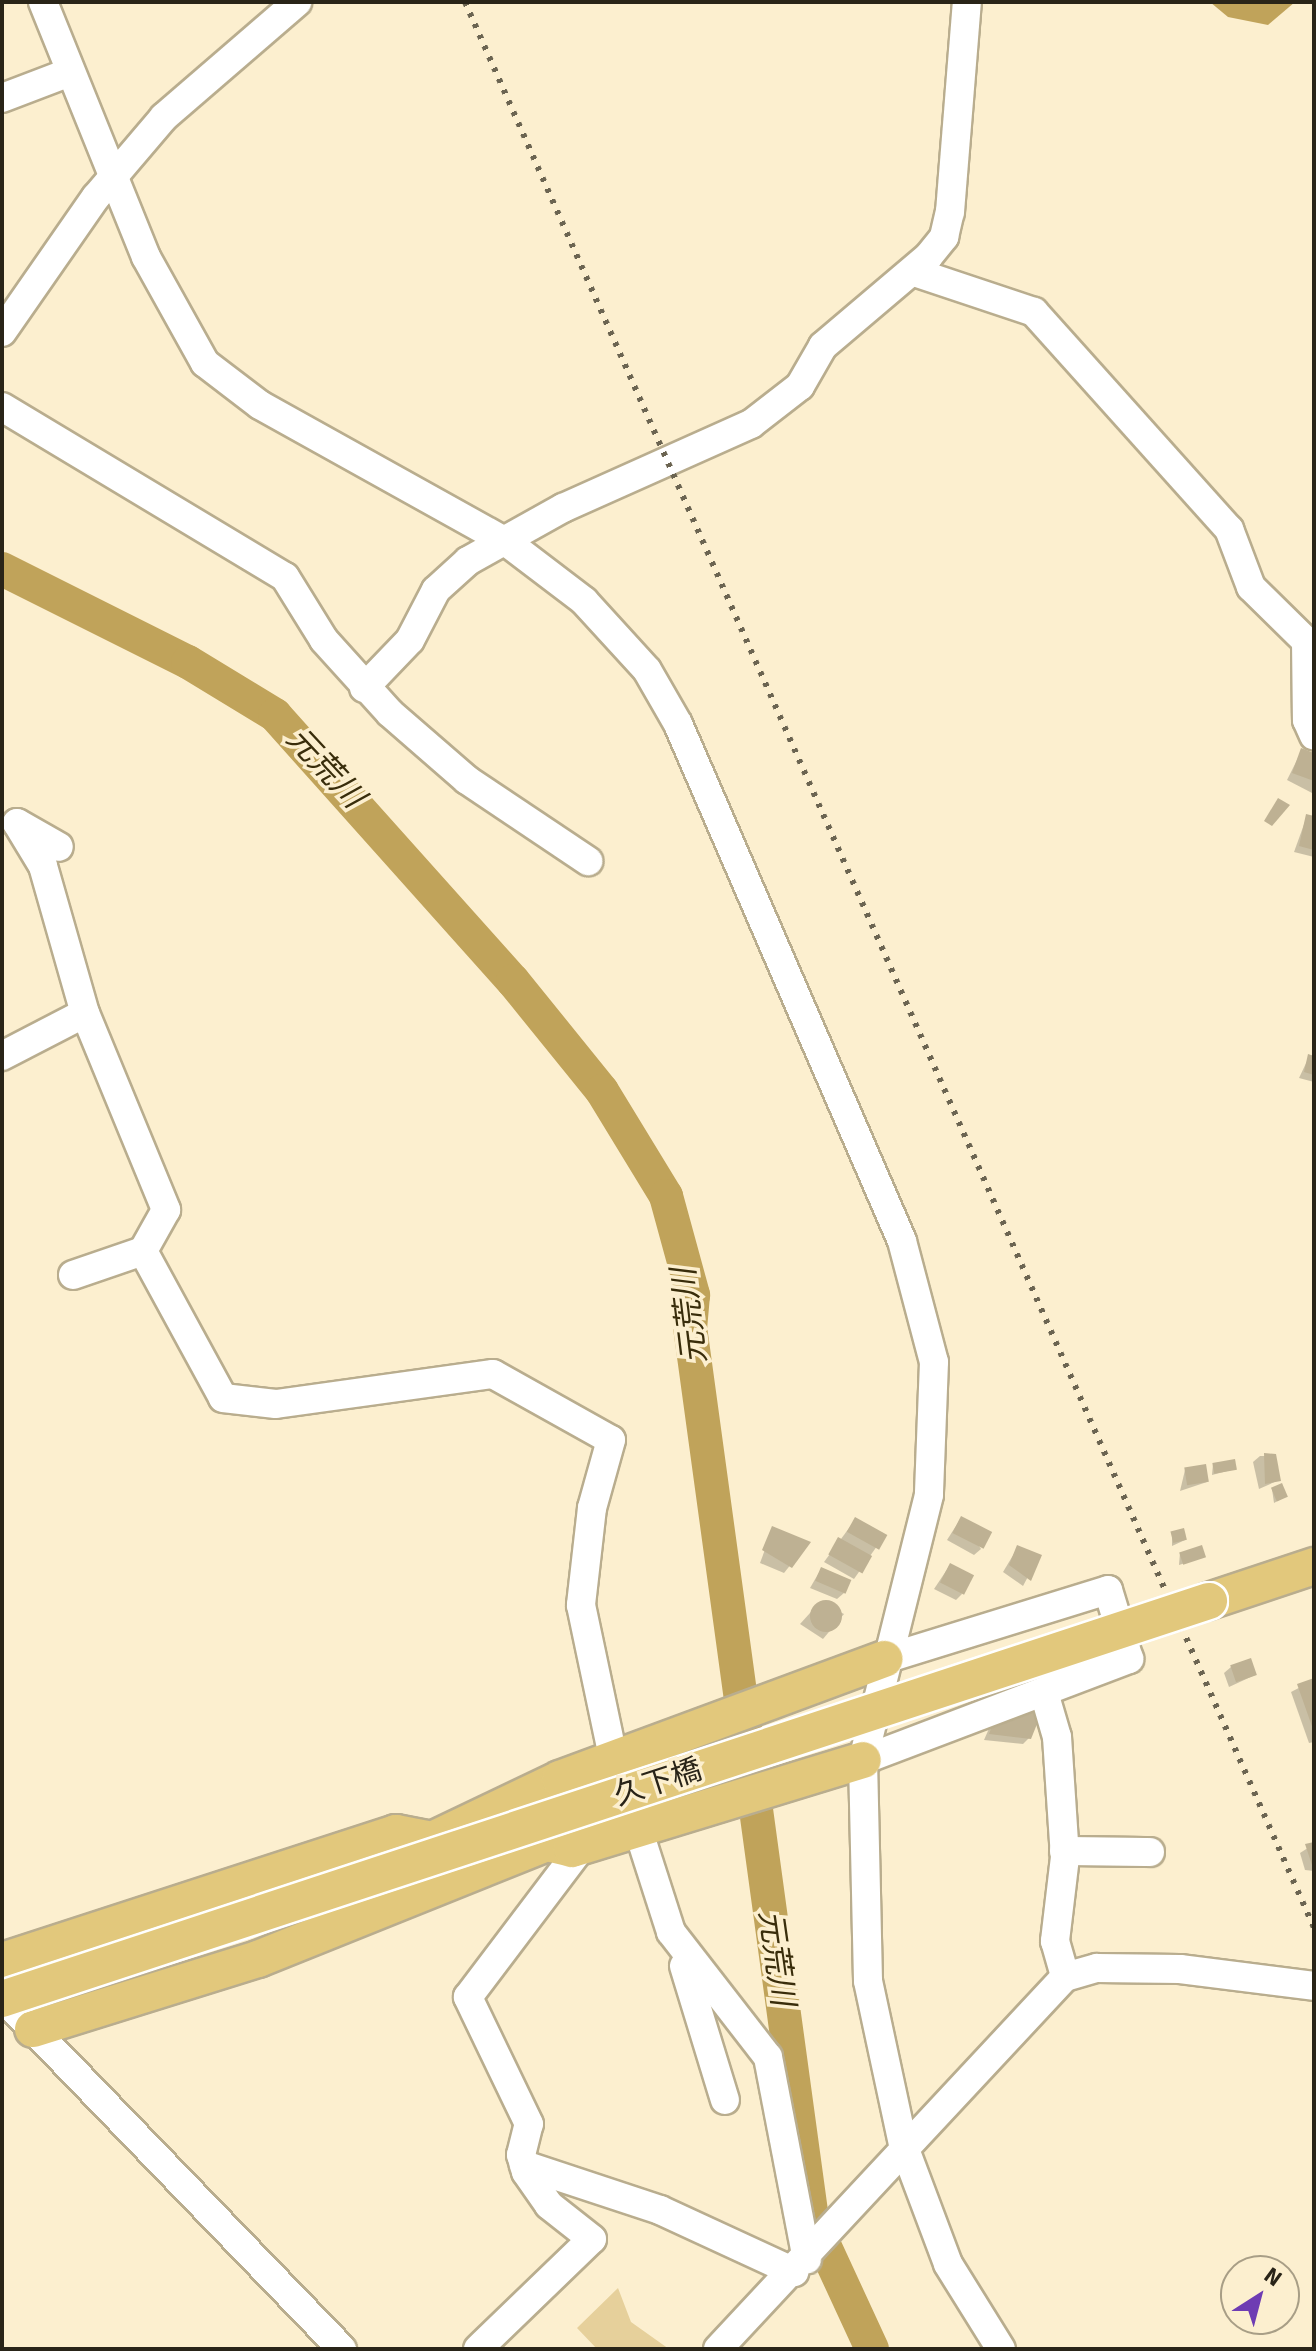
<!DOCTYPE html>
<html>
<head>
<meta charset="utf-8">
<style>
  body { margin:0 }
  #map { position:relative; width:1316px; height:2351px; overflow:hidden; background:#fcefcf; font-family:Signika,"Noto Sans JP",sans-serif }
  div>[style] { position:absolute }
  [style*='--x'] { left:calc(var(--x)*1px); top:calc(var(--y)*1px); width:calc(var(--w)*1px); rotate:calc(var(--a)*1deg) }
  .green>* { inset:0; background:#e6d09b }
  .water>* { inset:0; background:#c0a35a }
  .shadow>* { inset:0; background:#0003 }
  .river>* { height:34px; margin:-17px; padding:0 17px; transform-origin:17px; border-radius:17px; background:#c0a35a }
  .building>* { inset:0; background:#beb193; transform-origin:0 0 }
  .round { border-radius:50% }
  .roads { filter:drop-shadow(2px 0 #b9ad8e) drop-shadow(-2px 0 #b9ad8e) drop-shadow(0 2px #b9ad8e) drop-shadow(0 -2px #b9ad8e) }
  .minor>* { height:28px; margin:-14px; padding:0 14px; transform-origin:14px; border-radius:14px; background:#fff }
  .major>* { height:36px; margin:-18px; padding:0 18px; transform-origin:18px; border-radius:18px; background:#e2c87c }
  .rail>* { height:6px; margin-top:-3px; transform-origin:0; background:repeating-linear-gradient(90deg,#6b6451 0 4px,transparent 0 12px) }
  .bridges { filter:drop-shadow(2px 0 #fff) drop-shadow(-2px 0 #fff) drop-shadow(0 2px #fff) drop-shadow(0 -2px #fff) }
  .major-bridge>* { height:36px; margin:-18px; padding:0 18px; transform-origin:18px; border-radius:18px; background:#e2c87c }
  span { translate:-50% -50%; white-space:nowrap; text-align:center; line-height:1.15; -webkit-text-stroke:7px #fcefcf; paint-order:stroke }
  .street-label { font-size:30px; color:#292418 }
  .water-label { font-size:32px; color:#392d0b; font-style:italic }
  .frame { position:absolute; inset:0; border:4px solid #292418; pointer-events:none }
  .north { position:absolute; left:1220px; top:2255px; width:80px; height:80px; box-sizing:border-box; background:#fcefcf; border:2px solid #a89e86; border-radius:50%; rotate:36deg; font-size:22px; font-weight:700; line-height:32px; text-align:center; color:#292418 }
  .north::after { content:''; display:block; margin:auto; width:28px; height:36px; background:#6e3cb3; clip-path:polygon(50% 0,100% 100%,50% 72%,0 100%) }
</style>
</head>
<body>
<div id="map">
  <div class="green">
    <div style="clip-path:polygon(618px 2288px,631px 2322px,669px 2349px,597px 2349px,577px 2328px)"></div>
  </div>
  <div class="water">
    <div style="clip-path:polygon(1210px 2px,1295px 2px,1268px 25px,1228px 17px)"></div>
  </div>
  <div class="shadow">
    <div style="clip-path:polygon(1302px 750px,1314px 755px,1314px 794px,1287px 780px)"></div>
    <div style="clip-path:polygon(1307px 816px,1314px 818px,1314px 857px,1294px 852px)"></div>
    <div style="clip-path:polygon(1309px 1057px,1314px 1058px,1314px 1082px,1299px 1078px)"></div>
    <div style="clip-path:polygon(1260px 1456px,1274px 1456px,1279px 1480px,1259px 1489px,1253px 1462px)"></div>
    <div style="clip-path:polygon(1213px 1464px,1235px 1469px,1212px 1475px)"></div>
    <div style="clip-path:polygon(1185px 1470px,1207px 1482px,1180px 1491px)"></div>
    <div style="clip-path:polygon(1272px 1489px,1285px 1497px,1274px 1503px)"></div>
    <div style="clip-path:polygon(961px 1518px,981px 1549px,974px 1555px,947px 1540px)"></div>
    <div style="clip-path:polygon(855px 1520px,884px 1536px,854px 1579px,824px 1562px)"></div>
    <div style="clip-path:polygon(773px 1528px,808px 1543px,784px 1573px,760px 1563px)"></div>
    <div style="clip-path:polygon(1172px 1533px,1185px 1540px,1172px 1546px)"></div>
    <div style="clip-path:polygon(1018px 1547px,1039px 1556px,1023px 1586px,1003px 1572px)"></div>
    <div style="clip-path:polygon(1180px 1553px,1204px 1557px,1179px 1565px)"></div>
    <div style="clip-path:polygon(950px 1565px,962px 1594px,956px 1600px,934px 1589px)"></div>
    <div style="clip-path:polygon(821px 1569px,844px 1593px,837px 1599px,810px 1588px)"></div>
    <div style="clip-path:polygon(820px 1602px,844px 1614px,823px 1639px,800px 1624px)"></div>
    <div style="clip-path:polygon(1231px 1667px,1255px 1675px,1229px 1687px,1224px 1673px)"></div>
    <div style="clip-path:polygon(1314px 1680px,1314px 1742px,1309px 1743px,1291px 1692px)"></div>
    <div style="clip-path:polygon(991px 1724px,1029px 1738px,1023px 1744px,984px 1740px)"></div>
    <div style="clip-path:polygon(1314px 1844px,1314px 1871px,1305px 1870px,1300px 1853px)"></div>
  </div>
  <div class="river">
    <div style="--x:2;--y:569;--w:208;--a:26.6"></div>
    <div style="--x:188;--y:662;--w:102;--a:31.3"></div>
    <div style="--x:275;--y:715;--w:357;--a:48.2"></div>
    <div style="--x:513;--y:981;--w:141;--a:51"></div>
    <div style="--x:602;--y:1091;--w:123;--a:58.6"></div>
    <div style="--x:666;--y:1196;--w:103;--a:74.7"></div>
    <div style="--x:693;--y:1295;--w:32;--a:95"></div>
    <div style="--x:690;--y:1327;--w:900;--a:82.21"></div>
    <div style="--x:812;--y:2219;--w:143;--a:65.2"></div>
  </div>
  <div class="building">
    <div style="clip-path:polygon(1301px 748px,1314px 753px,1314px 781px,1292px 773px)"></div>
    <div style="clip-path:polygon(1278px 798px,1290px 805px,1272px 826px,1264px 821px)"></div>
    <div style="clip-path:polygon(1306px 814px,1314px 816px,1314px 850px,1299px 846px)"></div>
    <div style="clip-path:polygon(1308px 1054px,1314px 1056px,1314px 1075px,1304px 1072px)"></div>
    <div style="clip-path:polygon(1264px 1453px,1276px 1454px,1281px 1481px,1265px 1484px)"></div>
    <div style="left:1235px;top:1459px;width:11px;height:23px;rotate:80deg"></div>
    <div style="left:1206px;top:1464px;width:18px;height:22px;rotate:81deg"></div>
    <div style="left:1282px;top:1483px;width:15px;height:12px;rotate:67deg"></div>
    <div style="left:961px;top:1516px;width:35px;height:19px;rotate:27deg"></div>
    <div style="left:855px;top:1517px;width:37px;height:17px;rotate:29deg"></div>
    <div style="clip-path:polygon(772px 1526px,811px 1542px,792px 1568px,762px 1550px)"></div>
    <div style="left:1184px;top:1528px;width:12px;height:14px;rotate:76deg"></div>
    <div style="left:838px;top:1537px;width:39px;height:20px;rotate:29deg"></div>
    <div style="clip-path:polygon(1017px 1545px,1042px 1555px,1031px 1581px,1009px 1565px)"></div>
    <div style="left:1202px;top:1545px;width:13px;height:24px;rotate:72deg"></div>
    <div style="left:950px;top:1563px;width:27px;height:22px;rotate:27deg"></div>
    <div style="left:821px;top:1567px;width:33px;height:15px;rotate:23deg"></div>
    <div class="round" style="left:810px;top:1600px;width:32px;height:32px"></div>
    <div style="left:1251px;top:1658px;width:18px;height:22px;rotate:71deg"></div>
    <div style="clip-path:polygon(1314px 1678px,1314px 1732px,1297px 1684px)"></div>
    <div style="clip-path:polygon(1031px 1710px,1041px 1714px,1031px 1739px,989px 1734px,996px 1716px)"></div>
    <div style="clip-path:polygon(1314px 1842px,1314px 1864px,1312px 1865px,1305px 1844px)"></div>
  </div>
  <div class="roads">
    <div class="minor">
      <div style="--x:43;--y:2;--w:275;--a:68"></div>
      <div style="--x:146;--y:257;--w:121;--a:60.9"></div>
      <div style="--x:205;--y:363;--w:69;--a:37.4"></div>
      <div style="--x:260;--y:405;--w:284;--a:29.1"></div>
      <div style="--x:508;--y:543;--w:96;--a:37.3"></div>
      <div style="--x:584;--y:601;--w:93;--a:47.6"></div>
      <div style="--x:647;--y:670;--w:62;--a:60.1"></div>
      <div style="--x:678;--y:724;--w:563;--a:66.57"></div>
      <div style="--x:902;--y:1241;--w:125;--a:75.2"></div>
      <div style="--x:934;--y:1362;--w:133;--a:92.2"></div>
      <div style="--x:929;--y:1495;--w:273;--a:104"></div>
      <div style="--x:863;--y:1760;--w:221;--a:88.7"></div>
      <div style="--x:868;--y:1981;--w:167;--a:77.9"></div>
      <div style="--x:903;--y:2144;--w:128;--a:69.4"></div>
      <div style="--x:948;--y:2264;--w:100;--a:58.1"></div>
      <div style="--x:2;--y:98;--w:73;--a:-20.9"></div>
      <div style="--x:914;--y:272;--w:126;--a:18.4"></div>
      <div style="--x:1034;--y:312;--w:292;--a:48.1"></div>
      <div style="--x:1229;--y:529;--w:62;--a:69.2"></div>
      <div style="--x:1251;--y:587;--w:77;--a:44.5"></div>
      <div style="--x:1306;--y:641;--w:79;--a:89.3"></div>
      <div style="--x:1307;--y:720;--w:17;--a:66"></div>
      <div style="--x:2;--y:332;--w:165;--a:-55.2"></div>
      <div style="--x:96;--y:197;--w:105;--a:-49.6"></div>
      <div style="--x:164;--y:117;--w:176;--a:-40.8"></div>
      <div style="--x:2;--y:407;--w:330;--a:31"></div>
      <div style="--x:285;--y:577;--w:74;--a:58.2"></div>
      <div style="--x:324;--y:640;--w:98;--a:47.9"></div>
      <div style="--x:390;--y:713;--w:102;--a:41"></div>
      <div style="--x:467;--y:780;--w:146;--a:33.8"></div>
      <div style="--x:364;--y:688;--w:66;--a:-46.2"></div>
      <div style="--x:410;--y:640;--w:56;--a:-62.5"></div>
      <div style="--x:436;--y:590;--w:43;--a:-42.2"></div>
      <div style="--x:468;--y:561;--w:109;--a:-29.2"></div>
      <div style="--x:563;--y:508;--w:206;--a:-24.1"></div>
      <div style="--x:751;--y:424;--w:62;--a:-37.8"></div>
      <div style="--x:800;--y:386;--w:46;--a:-60.1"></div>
      <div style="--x:823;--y:346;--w:138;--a:-40.3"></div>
      <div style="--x:928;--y:257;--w:26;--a:-51"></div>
      <div style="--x:944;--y:237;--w:26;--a:-77"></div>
      <div style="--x:950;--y:212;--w:211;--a:-85.4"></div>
      <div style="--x:17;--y:823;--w:50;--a:58.8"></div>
      <div style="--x:43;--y:866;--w:153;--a:74.1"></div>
      <div style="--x:85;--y:1013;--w:213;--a:67.6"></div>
      <div style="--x:166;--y:1210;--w:47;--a:119.3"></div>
      <div style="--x:143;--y:1251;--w:74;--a:161.1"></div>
      <div style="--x:17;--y:823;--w:48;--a:29.7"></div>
      <div style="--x:2;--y:1056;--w:93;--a:-27.4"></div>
      <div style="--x:143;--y:1251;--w:167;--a:61.4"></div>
      <div style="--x:223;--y:1398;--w:53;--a:6.5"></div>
      <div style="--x:276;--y:1404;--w:219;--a:-7.9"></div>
      <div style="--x:493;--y:1374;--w:135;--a:29.2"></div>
      <div style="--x:611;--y:1440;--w:71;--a:105.6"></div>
      <div style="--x:592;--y:1508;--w:98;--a:96.5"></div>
      <div style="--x:581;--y:1605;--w:159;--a:78.1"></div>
      <div style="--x:1045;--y:1696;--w:43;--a:73.7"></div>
      <div style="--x:1057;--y:1737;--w:120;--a:86.2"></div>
      <div style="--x:1065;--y:1857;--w:85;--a:96.8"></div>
      <div style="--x:1055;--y:1941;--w:37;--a:74"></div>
      <div style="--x:863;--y:1760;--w:285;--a:-20.8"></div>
      <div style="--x:1129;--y:1659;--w:72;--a:-106.9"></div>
      <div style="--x:1108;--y:1590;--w:233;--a:162.8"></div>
      <div style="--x:638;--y:1829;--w:108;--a:72.2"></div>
      <div style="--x:671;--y:1932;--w:158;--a:52.2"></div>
      <div style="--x:768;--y:2057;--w:206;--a:79.1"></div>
      <div style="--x:1064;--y:1851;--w:86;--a:0.7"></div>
      <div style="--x:684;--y:1966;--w:140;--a:73"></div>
      <div style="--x:2;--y:1997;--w:489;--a:46"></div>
      <div style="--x:524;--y:2165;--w:143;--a:18.3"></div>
      <div style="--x:660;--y:2210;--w:148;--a:24.8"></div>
      <div style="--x:478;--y:2349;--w:158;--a:-44"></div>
      <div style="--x:592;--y:2239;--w:55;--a:-141.7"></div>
      <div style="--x:549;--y:2205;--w:40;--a:-124.9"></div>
      <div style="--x:526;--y:2172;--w:18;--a:-106"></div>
      <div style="--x:521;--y:2155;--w:32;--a:-76"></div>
      <div style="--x:529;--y:2124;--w:141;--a:-115.7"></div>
      <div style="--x:468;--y:1997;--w:191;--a:-52.9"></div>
      <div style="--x:718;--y:2349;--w:509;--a:-46.99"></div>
      <div style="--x:1065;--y:1977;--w:33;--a:-16"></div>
      <div style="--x:1097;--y:1968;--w:83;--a:0.7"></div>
      <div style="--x:1180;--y:1969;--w:135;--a:7.2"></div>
    </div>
    <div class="major">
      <div style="--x:1209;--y:1601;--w:111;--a:-18.4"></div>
      <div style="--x:426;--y:1843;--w:148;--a:-25.5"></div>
      <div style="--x:560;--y:1779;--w:346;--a:-20.3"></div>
      <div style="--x:2;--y:1961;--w:414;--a:-18"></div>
      <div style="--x:396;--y:1833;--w:38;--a:11"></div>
      <div style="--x:33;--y:2029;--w:236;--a:-17.3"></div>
      <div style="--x:258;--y:1959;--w:311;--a:-21.9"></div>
      <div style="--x:547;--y:1843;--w:26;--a:13"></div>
      <div style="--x:572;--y:1849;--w:304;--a:-17"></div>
    </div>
  </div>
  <div class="rail">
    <div style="--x:465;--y:2;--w:2105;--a:66.21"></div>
  </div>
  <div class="bridges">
    <div class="major-bridge">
      <div style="--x:2;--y:1999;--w:1271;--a:-18.25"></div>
    </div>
  </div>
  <div class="street-label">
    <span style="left:658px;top:1783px;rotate:-18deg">久下橋</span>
  </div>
  <div class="water-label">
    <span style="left:325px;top:768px;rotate:47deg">元荒川</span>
    <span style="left:690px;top:1316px;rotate:-97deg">元荒川</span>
    <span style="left:776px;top:1958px;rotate:82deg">元荒川</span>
  </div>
  <div class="frame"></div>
  <div class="north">N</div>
</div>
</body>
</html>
